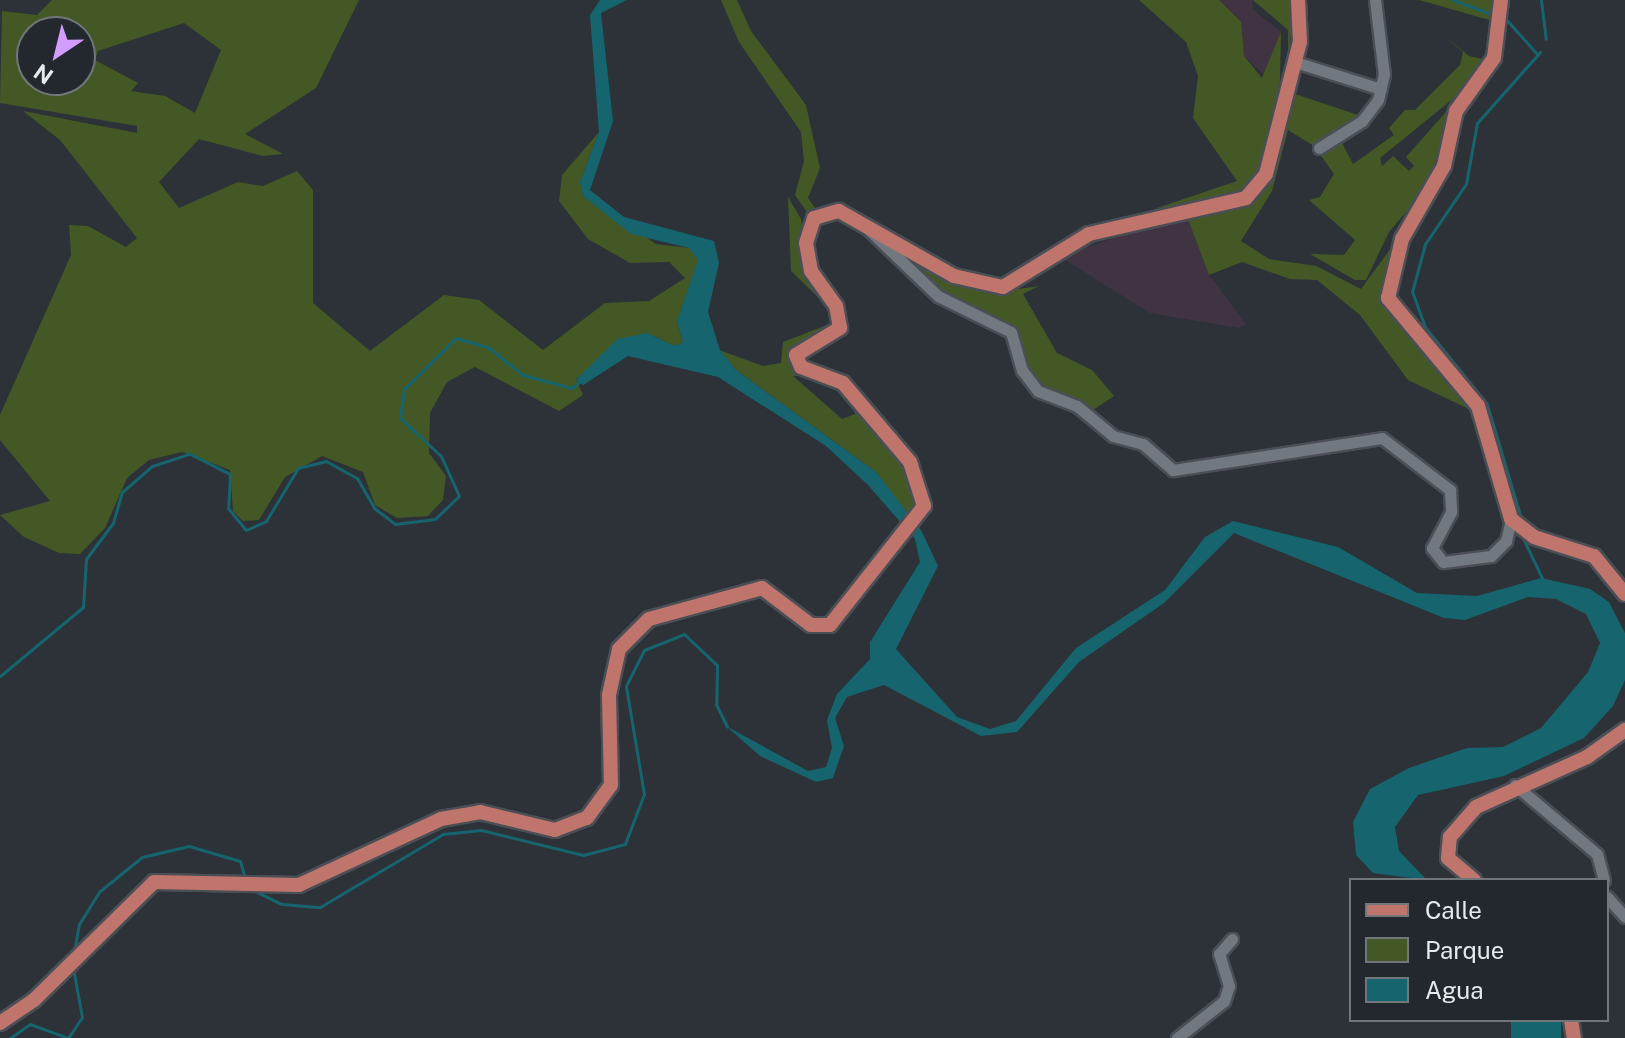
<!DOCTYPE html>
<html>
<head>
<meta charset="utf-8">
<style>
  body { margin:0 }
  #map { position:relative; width:1625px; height:1038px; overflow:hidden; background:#2c3238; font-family:"Public Sans",sans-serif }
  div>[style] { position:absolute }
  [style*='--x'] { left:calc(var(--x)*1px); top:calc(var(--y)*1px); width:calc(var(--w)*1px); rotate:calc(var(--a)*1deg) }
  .industrial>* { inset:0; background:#403442 }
  .green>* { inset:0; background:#445825 }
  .water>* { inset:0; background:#16646e; transform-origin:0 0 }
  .stream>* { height:3px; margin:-1.5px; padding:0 1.5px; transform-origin:1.5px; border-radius:1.5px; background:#16646e }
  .roads { filter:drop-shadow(2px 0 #4b4f55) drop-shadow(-2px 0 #4b4f55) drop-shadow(0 2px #4b4f55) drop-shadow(0 -2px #4b4f55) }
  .minor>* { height:11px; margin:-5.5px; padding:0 5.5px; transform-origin:5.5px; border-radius:5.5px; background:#727880 }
  .major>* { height:14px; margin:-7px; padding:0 7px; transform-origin:7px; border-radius:7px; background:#c0756c }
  span { translate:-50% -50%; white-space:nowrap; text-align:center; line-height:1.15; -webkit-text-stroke:8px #23282e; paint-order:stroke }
  .legend { position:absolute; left:1349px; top:878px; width:260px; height:144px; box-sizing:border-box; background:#23282e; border:2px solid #71767b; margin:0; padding:10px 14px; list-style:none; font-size:24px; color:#e6eaee }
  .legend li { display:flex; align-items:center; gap:16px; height:40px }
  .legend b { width:40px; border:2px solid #71767b }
  .north { position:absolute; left:16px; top:16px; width:80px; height:80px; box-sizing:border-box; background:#23282e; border:2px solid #71767b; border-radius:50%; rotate:215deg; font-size:22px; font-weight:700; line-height:32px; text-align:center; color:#e6eaee }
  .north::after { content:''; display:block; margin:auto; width:28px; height:36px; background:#d29dfd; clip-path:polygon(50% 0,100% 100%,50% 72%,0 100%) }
</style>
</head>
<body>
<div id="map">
  <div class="industrial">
    <div style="clip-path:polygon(1219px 0,1253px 0,1252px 9px,1281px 32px,1267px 78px,1244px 56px)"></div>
    <div style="clip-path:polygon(1186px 214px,1209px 275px,1246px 324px,1239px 328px,1150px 313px,1059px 256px)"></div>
  </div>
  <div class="green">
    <div style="clip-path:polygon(evenodd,52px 0,359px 0,316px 88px,245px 134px,283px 154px,263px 156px,199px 139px,159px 182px,179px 208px,238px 182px,263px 186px,297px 171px,313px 190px,313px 303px,370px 351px,444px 295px,479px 300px,543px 350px,605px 303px,649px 301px,685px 278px,669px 262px,630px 263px,588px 239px,559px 201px,562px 175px,599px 132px,580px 182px,583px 196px,656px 244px,690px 248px,699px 260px,677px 321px,683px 342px,675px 346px,647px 333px,576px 379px,583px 395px,559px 411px,475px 367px,447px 382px,430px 413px,429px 453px,446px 476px,443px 500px,428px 516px,397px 518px,375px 505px,363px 472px,322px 456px,285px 477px,259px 520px,243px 521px,233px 511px,230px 470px,182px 452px,149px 460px,127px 478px,105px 528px,80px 554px,59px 553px,24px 537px,0 515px,50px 501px,0 440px,0 415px,71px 255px,69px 225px,88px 226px,126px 247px,137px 238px,60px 140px,23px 111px,137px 133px,137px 126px,0 103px,2px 11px,37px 15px,52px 0,184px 23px,221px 50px,195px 113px,165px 96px,131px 91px,138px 83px,95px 60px,98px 51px,184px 23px,52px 0,32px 32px,80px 32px,80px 80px,32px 80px,32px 32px)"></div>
    <div style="clip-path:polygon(721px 0,737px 0,751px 31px,806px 105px,820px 168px,808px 198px,815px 208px,807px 212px,795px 195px,804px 161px,801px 132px,739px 42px)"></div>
    <div style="clip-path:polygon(1139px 0,1219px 0,1241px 22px,1244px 56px,1262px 78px,1281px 32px,1280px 81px,1259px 171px,1236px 195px,1154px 209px,1237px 181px,1193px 118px,1198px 76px,1186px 42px)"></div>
    <div style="clip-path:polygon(1253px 0,1293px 0,1288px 67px,1288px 30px)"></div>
    <div style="clip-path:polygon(1419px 0,1494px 0,1497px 8px,1493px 21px)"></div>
    <div style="clip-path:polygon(1442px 34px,1469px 56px,1487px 60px,1470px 85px,1380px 158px,1382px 166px,1393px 156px,1409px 171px,1414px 166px,1406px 157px,1462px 94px,1423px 192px,1389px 232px,1366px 280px,1355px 280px,1310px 254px,1344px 255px,1355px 240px,1309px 200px,1320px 197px,1334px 174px,1319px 153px,1341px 141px,1353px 164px,1394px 135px,1389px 128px,1405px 110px,1415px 110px,1460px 65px,1463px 52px)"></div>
    <div style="clip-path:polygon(1292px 93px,1361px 116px,1314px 146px,1288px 130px,1272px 191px,1241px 241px,1269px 259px,1316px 266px,1361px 289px,1399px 237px,1384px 294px,1473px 411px,1408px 380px,1360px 315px,1317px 280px,1290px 279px,1242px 262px,1209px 275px,1186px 214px,1254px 199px,1266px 187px)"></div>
    <div style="clip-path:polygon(788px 197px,801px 219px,807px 269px,834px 309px,835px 323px,819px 336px,795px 345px,794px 362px,814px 375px,793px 376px,842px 419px,855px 414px,855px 404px,881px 431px,915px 480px,920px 503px,911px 519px,876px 472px,736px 370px,719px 350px,763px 366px,781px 363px,783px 342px,832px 323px,829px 308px,791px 271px)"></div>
    <div style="clip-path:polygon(877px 239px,996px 292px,1039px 286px,1023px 294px,1057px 353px,1092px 370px,1114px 396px,1090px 412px,1044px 390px,1032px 381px,1018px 340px,956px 305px)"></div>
  </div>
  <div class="water">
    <div style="clip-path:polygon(600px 0,627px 0,601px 13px,613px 121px,590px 190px,624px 217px,714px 241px,719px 263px,708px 312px,720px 350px,736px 370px,876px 472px,921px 530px,938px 566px,896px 649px,957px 717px,990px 729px,1016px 721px,1076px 648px,1165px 590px,1205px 537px,1233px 521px,1338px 547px,1417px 593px,1477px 596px,1541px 578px,1590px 589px,1609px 602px,1625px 633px,1625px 680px,1613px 706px,1584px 738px,1504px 776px,1418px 795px,1395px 827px,1399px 851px,1427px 880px,1373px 873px,1356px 855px,1353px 822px,1370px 789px,1409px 768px,1467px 748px,1503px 747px,1541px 728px,1588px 672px,1600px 643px,1586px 614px,1556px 599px,1528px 597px,1465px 620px,1444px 618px,1234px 533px,1164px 603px,1079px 662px,1017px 732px,981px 736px,884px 685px,847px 697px,835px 718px,844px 746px,833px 778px,816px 782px,760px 756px,726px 726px,808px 771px,826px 767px,832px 748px,827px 720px,837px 694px,870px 659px,870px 642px,920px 562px,915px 539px,868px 485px,826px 446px,718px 377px,628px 356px,583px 385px,576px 380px,617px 339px,647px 333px,675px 346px,683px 342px,677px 321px,698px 260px,689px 248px,631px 234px,583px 196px,580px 182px,599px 132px,590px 15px)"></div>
    <div style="left:1511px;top:1020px;width:50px;height:18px"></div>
  </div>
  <div class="stream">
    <div style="--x:1453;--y:0;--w:44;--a:20.1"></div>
    <div style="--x:1541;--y:0;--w:39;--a:83"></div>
    <div style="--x:1504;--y:17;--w:51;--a:48.2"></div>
    <div style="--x:1520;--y:515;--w:116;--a:-106.6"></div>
    <div style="--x:1487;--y:404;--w:99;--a:-128.8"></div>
    <div style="--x:1425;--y:327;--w:37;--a:-110"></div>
    <div style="--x:1412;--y:292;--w:50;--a:-74.8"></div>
    <div style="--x:1425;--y:244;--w:73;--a:-55.7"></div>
    <div style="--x:1466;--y:184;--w:62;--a:-79.8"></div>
    <div style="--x:1477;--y:123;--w:95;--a:-48.4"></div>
    <div style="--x:1522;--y:536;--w:49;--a:64.5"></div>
    <div style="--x:0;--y:676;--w:108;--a:-39.7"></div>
    <div style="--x:83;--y:607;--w:48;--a:-86.4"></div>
    <div style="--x:86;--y:559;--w:45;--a:-53.1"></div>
    <div style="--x:113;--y:523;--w:32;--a:-74"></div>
    <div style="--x:122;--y:492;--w:40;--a:-41"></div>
    <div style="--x:152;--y:466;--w:40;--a:-18"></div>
    <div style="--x:190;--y:454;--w:45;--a:26.6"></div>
    <div style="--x:230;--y:474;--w:34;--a:93"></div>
    <div style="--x:228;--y:508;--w:28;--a:51"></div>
    <div style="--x:246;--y:530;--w:22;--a:-24"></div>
    <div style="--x:266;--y:521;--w:62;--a:-58.9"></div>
    <div style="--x:298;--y:468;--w:29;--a:-14"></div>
    <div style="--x:326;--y:461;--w:35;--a:29"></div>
    <div style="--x:357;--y:478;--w:34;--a:60"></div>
    <div style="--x:374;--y:508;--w:26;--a:37"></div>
    <div style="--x:395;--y:524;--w:40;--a:-7.1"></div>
    <div style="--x:435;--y:519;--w:33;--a:-44"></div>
    <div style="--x:459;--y:496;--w:44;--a:-114.2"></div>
    <div style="--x:441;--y:456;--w:56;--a:-137.2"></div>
    <div style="--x:400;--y:418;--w:29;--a:-82"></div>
    <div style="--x:404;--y:389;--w:73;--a:-44.4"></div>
    <div style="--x:456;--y:338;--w:33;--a:16"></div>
    <div style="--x:488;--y:347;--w:45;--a:38.7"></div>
    <div style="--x:523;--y:375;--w:51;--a:14.9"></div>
    <div style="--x:572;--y:388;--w:11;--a:-41"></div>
    <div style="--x:253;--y:890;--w:32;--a:26"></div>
    <div style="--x:282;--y:904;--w:38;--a:5"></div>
    <div style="--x:320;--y:907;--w:143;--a:-30.7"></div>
    <div style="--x:443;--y:834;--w:38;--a:-6"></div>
    <div style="--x:481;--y:830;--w:105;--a:13.8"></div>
    <div style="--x:583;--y:855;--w:43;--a:-14.7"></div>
    <div style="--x:625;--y:844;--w:53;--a:-69.2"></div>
    <div style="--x:644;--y:794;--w:109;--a:-99.5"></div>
    <div style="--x:626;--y:686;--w:40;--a:-63.4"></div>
    <div style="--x:644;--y:650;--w:43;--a:-21.8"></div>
    <div style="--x:684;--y:634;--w:45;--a:43.2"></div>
    <div style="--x:717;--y:665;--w:39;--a:91"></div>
    <div style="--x:716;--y:704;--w:25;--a:64"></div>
    <div style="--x:74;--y:952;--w:28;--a:-80"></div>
    <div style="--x:79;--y:924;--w:39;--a:-58"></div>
    <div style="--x:100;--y:891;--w:54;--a:-39"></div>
    <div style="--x:142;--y:857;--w:48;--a:-13.2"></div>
    <div style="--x:189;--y:846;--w:53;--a:16.4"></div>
    <div style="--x:240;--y:861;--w:18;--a:74"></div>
    <div style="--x:10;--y:1038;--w:24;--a:-35"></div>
    <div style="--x:30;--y:1024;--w:40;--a:20.2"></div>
    <div style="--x:68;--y:1038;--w:25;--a:-56"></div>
    <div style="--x:82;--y:1017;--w:50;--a:-100.4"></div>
  </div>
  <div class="roads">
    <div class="minor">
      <div style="--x:1295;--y:62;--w:90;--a:17.4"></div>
      <div style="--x:1319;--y:148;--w:51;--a:-32.1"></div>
      <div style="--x:1362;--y:121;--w:26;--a:-53"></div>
      <div style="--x:1378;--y:100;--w:26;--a:-77"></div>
      <div style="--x:1384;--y:75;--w:76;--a:-96.8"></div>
      <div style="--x:866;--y:227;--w:100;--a:43.8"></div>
      <div style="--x:938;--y:296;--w:81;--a:26.3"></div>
      <div style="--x:1011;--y:332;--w:40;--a:74"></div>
      <div style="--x:1022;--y:370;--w:26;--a:53"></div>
      <div style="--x:1038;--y:391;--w:42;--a:21"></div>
      <div style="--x:1077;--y:406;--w:47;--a:39.8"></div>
      <div style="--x:1113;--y:436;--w:31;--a:15"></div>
      <div style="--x:1143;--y:444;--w:40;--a:41"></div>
      <div style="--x:1173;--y:470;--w:211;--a:-8.7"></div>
      <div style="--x:1382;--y:438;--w:86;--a:37.4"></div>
      <div style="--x:1450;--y:490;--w:22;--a:87"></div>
      <div style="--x:1451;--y:512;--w:41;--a:117.8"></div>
      <div style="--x:1432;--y:548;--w:18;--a:52"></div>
      <div style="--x:1443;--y:562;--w:48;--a:-7.1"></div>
      <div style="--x:1491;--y:556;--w:21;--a:-45"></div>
      <div style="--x:1506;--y:541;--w:23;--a:-77"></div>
      <div style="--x:1515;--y:785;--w:107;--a:40.1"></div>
      <div style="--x:1597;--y:854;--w:27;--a:75"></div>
      <div style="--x:1607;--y:897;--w:27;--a:48"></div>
      <div style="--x:1177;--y:1038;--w:60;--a:-38.2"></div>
      <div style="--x:1224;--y:1001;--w:16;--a:-72"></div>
      <div style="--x:1229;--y:986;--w:34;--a:-107"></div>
      <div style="--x:1219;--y:954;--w:20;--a:-49"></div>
    </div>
    <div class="major">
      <div style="--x:1501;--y:0;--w:58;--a:96.9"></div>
      <div style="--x:1494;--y:58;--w:65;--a:125.6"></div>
      <div style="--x:1456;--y:111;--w:56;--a:102.3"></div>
      <div style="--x:1444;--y:166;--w:84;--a:119.9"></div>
      <div style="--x:1402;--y:239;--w:61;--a:103.3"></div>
      <div style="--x:1388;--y:298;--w:141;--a:50.2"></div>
      <div style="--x:1478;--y:406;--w:118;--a:73.7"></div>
      <div style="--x:1511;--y:519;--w:29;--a:38"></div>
      <div style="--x:1534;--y:537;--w:63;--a:17.6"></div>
      <div style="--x:1594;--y:556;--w:49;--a:50.8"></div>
      <div style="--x:1474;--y:880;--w:34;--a:-140"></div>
      <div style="--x:1448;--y:858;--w:21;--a:-85"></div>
      <div style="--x:1450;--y:837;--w:40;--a:-49"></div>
      <div style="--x:1476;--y:807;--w:122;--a:-24.2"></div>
      <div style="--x:1587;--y:757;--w:47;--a:-35.4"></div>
      <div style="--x:1571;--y:1020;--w:18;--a:81"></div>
      <div style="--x:0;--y:1023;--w:41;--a:-34.1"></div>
      <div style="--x:34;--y:1000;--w:168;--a:-44.5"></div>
      <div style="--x:154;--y:882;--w:145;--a:1.2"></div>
      <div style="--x:299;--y:885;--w:157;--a:-24.9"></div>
      <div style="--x:441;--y:819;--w:40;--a:-10"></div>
      <div style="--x:480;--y:812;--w:77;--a:13.5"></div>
      <div style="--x:555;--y:830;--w:34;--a:-21"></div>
      <div style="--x:587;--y:818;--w:41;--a:-54"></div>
      <div style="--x:611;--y:785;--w:90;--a:-91.3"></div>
      <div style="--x:609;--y:695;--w:47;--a:-77.7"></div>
      <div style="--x:619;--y:649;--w:42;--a:-45"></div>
      <div style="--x:649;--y:619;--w:117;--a:-15.3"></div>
      <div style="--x:762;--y:588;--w:61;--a:37.1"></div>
      <div style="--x:811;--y:625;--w:19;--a:0"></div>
      <div style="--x:830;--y:625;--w:152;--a:-51.7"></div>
      <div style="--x:924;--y:506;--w:46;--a:-107.7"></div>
      <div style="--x:910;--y:462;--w:104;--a:-130.3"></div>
      <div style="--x:843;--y:383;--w:45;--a:-159.1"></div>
      <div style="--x:801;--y:367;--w:13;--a:-113"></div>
      <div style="--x:796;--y:355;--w:52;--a:-31.5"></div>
      <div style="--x:840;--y:328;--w:22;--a:-100"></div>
      <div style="--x:836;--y:306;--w:43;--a:-125.5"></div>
      <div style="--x:811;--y:271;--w:28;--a:-100"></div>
      <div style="--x:806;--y:243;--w:26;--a:-72"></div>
      <div style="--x:814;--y:218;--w:26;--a:-16"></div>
      <div style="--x:839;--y:211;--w:132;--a:29.5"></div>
      <div style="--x:954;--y:276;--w:50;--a:12.7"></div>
      <div style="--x:1003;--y:287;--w:101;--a:-31.6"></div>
      <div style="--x:1089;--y:234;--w:161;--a:-12.9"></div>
      <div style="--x:1246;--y:198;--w:31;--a:-50"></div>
      <div style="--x:1266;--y:174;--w:136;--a:-75.6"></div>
      <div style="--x:1300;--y:42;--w:42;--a:-92.7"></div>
    </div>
  </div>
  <ul class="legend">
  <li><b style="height:10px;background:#c0756c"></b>Calle</li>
  <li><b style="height:22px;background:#445825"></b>Parque</li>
  <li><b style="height:22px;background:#16646e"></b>Agua</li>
  </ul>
  <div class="north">N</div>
</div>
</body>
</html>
